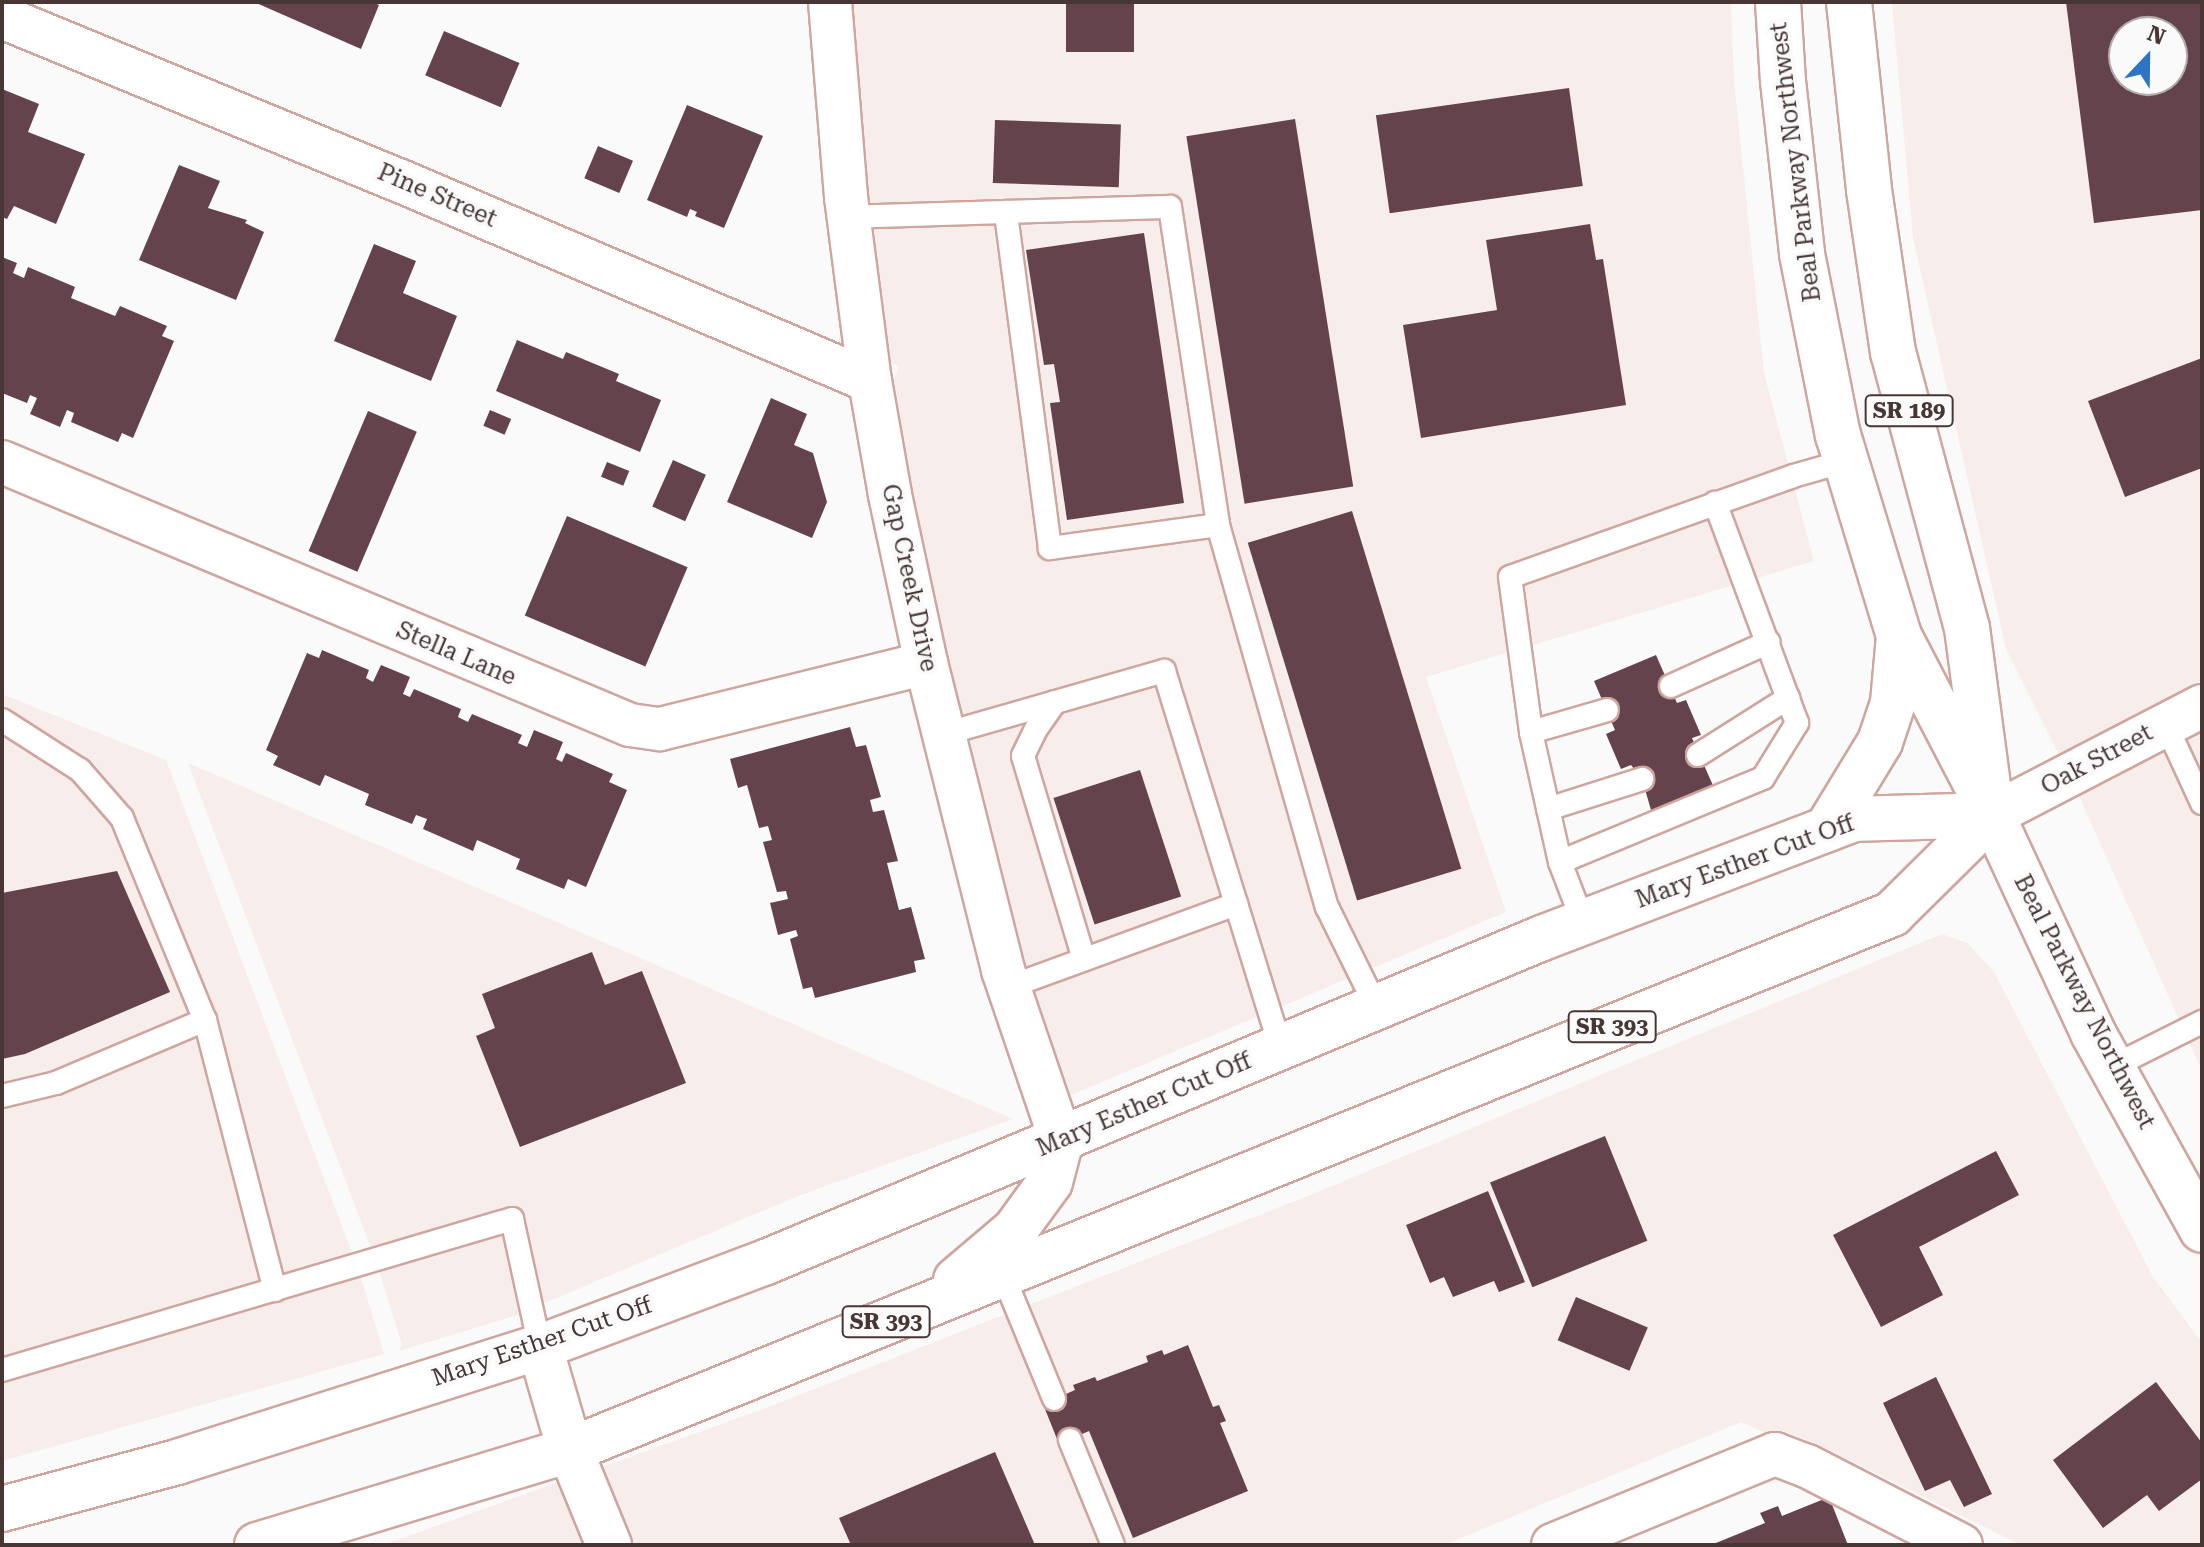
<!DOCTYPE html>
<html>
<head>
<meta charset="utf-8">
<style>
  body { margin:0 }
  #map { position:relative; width:2204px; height:1547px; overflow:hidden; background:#fafafa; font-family:"Roboto Serif",serif }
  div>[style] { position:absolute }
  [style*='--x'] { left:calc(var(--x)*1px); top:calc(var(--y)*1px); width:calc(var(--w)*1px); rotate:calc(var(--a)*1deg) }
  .built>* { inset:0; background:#f7edeb }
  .building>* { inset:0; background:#65434c; transform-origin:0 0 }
  .roads { filter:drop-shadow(2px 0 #cfa69f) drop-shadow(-2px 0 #cfa69f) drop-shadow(0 2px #cfa69f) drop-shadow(0 -2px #cfa69f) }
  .service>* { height:22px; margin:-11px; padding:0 11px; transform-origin:11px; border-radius:11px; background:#fff }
  .minor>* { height:42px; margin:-21px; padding:0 21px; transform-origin:21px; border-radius:21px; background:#fff }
  .tertiary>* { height:44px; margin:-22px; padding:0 22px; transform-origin:22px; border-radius:22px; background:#fff }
  .secondary>* { height:44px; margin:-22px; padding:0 22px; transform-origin:22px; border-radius:22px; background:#fff }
  .primary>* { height:44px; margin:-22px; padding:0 22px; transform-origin:22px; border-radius:22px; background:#fff }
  span { translate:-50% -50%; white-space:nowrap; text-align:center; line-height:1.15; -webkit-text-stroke:8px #fafafa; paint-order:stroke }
  .shield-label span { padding:2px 6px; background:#fafafa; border:2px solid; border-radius:6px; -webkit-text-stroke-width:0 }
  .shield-label { font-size:22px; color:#473634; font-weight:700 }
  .street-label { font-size:24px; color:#473634 }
  .frame { position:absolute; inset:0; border:4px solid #473634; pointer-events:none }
  .north { position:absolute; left:2108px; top:16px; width:80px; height:80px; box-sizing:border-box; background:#fafafa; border:2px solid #b2acab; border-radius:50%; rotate:22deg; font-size:22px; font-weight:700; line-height:32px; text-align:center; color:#473634 }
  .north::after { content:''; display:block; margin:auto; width:28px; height:36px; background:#2d74c5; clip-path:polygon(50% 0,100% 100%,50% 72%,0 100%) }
</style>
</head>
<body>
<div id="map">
  <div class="built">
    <div style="clip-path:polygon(852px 2px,1731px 2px,1734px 80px,1764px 373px,1814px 561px,1426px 677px,1506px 912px,1071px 1095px,1024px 960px,948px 655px,911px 488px,893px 382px,899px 367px,890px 362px,867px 192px)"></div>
    <div style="clip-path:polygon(evenodd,1892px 2px,2202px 2px,2202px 680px,2059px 755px,2006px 649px,1913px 238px,1892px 2px,2124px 32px,2172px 32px,2172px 80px,2124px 80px,2124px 32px)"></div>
    <div style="clip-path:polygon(2px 694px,166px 760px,360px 1274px,384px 1354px,2px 1461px)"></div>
    <div style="clip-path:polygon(2202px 731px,2202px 1071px,2079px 796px)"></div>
    <div style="clip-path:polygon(188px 763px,1013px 1119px,798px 1196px,514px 1316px,399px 1351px,402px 1345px,377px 1264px)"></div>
    <div style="clip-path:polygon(1942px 934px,1967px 943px,1994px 972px,2152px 1275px,2202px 1343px,2202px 1545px,2021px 1545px,1815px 1443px,1784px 1431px,1766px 1433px,1741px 1422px,1444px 1545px,634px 1545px,602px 1467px,766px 1408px,1310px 1195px)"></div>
    <div style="clip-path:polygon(559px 1482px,584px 1545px,383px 1545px)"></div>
  </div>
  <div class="building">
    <div style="clip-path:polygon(254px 2px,372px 2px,379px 5px,361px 49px)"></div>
    <div style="left:1066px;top:2px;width:68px;height:50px"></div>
    <div style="clip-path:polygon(evenodd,2066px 2px,2202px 2px,2202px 210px,2094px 223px,2066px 2px,2124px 32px,2172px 32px,2172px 80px,2124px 80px,2124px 32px)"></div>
    <div style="left:444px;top:31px;width:82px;height:48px;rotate:23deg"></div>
    <div style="left:1569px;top:88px;width:99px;height:195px;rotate:82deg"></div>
    <div style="clip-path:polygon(2px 89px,39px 104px,28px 132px,85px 154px,56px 224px,14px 206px,7px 219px,2px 217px)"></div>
    <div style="clip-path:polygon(687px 105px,763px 136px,724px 228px,695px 216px,697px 212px,690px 209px,687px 217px,647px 200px)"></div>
    <div style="left:1295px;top:119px;width:372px;height:110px;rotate:81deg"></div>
    <div style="left:995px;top:120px;width:126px;height:63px;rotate:2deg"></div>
    <div style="left:598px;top:146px;width:38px;height:35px;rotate:23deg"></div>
    <div style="clip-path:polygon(179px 165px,220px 181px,208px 208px,247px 220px,245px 223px,264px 232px,236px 300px,139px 260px)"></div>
    <div style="clip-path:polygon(1590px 224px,1596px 260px,1603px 259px,1626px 405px,1421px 438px,1403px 325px,1497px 310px,1486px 240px)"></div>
    <div style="clip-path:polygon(1144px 233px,1184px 503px,1067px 520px,1050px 403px,1060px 402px,1054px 364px,1044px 365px,1026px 250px)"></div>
    <div style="clip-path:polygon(374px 244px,416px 261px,403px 293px,457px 316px,431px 381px,334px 341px)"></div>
    <div style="clip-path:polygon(2px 257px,17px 263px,13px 273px,24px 278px,28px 267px,75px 287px,71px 298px,115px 316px,120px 306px,167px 326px,162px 336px,174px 341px,133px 438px,122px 433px,118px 442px,71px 422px,74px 413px,67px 410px,60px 427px,30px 414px,37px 398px,30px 395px,27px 403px,2px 393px)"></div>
    <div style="clip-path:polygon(517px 340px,563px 359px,566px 352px,619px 374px,616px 381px,661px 400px,640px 452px,496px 391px)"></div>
    <div style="clip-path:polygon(2202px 358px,2202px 468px,2125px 497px,2088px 401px)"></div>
    <div style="clip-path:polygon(771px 398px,807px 414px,794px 445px,813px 453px,827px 502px,812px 538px,727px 502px)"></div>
    <div style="left:490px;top:410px;width:23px;height:17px;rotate:23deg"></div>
    <div style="left:368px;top:411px;width:53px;height:152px;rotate:23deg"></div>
    <div style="left:673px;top:460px;width:36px;height:51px;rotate:24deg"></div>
    <div style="left:607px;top:462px;width:24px;height:16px;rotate:22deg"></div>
    <div style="left:1352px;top:511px;width:374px;height:109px;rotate:73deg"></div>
    <div style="left:567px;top:516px;width:131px;height:108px;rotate:23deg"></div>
    <div style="clip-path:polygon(322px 650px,369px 670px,366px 678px,373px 682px,381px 665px,410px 677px,403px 694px,410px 697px,414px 689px,461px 709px,458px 717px,468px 722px,472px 714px,522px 735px,518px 743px,527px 747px,534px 730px,563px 742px,556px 759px,562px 762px,566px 753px,613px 774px,609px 782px,627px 790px,586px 887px,568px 879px,564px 889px,516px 869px,520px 859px,477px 840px,473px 851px,423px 829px,427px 819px,416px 815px,412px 824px,365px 805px,369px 794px,325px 775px,320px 786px,273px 765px,278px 756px,266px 750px,307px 653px,319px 658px)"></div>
    <div style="clip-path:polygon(1656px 655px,1677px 703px,1686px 700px,1701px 735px,1692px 738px,1715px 790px,1653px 817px,1642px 779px,1631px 765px,1621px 769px,1606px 734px,1615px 730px,1594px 681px)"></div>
    <div style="clip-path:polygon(850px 727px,856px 747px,866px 745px,881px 797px,870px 800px,873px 812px,884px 810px,898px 861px,887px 863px,899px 910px,911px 907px,925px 959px,914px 961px,916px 972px,815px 998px,812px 987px,803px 989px,790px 939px,798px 936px,796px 930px,778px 935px,770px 903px,788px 899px,786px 891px,777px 892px,763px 842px,772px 840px,768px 826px,759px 828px,747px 785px,738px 788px,730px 759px)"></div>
    <div style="left:1140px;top:770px;width:133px;height:91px;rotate:72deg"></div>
    <div style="clip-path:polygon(117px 871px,170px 992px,25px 1054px,2px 1059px,2px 893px)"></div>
    <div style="clip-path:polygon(592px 952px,605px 985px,642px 971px,686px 1083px,520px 1147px,476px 1036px,495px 1028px,482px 994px)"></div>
    <div style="left:1605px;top:1136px;width:113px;height:124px;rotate:68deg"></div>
    <div style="clip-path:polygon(1996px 1151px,2019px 1195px,1919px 1247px,1943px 1295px,1881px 1327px,1833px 1235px)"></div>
    <div style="clip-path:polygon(1488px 1191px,1525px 1282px,1499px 1292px,1494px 1281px,1453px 1297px,1444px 1277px,1430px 1283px,1406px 1225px)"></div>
    <div style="left:1576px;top:1297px;width:78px;height:47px;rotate:23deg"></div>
    <div style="clip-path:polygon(1188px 1345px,1213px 1407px,1219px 1405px,1226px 1421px,1220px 1423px,1248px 1491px,1133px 1538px,1089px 1431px,1059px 1444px,1043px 1404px,1075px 1390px,1073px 1385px,1095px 1377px,1097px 1381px,1148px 1362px,1146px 1356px,1162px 1350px,1164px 1355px)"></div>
    <div style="clip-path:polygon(1936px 1377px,1992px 1494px,1964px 1507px,1950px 1480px,1925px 1491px,1883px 1403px)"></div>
    <div style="clip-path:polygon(2156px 1382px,2202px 1443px,2202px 1479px,2159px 1511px,2147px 1495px,2103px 1528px,2053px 1460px)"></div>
    <div style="clip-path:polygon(995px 1452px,1035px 1545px,851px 1545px,839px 1518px)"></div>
    <div style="clip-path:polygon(1829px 1497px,1848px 1545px,1711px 1545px,1765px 1523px,1760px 1513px,1778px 1506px,1782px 1516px)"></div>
  </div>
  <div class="roads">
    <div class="service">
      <div style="--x:848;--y:217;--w:322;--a:-1.8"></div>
      <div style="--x:1170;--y:207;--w:322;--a:81.4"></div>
      <div style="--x:1218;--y:525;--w:170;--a:172.2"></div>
      <div style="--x:1050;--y:548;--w:339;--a:-97.5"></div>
      <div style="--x:1218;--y:525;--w:397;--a:74.1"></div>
      <div style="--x:1327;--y:907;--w:113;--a:63.7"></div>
      <div style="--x:1671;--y:686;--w:107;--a:-24.2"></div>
      <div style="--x:1055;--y:702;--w:33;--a:125"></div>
      <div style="--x:1036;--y:729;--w:30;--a:116"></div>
      <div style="--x:1023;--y:756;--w:212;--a:73.3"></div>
      <div style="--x:2;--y:720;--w:93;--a:32.7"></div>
      <div style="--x:80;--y:770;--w:64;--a:48.8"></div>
      <div style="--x:122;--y:818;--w:218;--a:67.7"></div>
      <div style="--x:2166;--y:725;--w:86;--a:65.2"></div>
      <div style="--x:1531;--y:732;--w:79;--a:-16.1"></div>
      <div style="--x:944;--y:734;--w:229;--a:-16"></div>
      <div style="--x:1164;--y:671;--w:395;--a:72.8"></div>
      <div style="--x:1698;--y:755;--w:107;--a:-32.3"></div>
      <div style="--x:1548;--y:809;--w:99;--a:-17.7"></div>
      <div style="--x:1560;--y:862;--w:220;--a:-22.5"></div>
      <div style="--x:1763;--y:778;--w:65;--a:-58.3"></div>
      <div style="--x:1797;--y:723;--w:235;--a:-110.4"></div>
      <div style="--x:1583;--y:922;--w:64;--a:-111"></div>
      <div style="--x:1560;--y:862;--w:133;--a:-102.6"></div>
      <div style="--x:1531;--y:732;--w:156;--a:-97.7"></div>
      <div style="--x:1510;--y:577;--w:300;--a:-19.6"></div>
      <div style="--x:1793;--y:476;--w:55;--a:-15.8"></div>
      <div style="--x:1009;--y:987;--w:242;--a:-20.1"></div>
      <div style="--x:2112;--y:1067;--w:101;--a:-26.6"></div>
      <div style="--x:2;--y:1096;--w:56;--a:-13.5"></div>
      <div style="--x:56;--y:1083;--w:162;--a:-22.9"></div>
      <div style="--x:205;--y:1020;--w:279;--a:75.5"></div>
      <div style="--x:1003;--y:1275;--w:134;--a:67.6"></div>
      <div style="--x:2;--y:1370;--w:532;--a:-16.49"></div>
      <div style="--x:512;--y:1219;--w:131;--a:77.7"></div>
      <div style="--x:1070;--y:1440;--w:113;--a:67.7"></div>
    </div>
    <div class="minor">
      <div style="--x:830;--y:2;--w:196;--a:85.3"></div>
      <div style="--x:846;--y:197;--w:186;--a:82.6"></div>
      <div style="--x:870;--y:381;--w:116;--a:80"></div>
      <div style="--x:890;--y:495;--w:172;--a:77.9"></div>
      <div style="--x:926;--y:663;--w:317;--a:75.9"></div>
      <div style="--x:1003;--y:970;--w:180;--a:71.2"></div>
      <div style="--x:2;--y:17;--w:428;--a:22.4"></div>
      <div style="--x:398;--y:180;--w:513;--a:23.07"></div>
      <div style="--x:2;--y:462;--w:681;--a:22.72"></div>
      <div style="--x:630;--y:725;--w:30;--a:8"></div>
      <div style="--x:660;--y:729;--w:274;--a:-13.9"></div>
      <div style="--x:1992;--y:815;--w:237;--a:-27.4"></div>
      <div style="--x:1553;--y:1545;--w:240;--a:-22.3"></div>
      <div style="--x:1775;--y:1454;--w:34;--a:21"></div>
      <div style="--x:1807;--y:1466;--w:173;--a:27.2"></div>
    </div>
    <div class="tertiary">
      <div style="--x:540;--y:1347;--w:107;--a:73.8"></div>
      <div style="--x:570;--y:1450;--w:103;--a:67.7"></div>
    </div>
    <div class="secondary">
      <div style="--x:1992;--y:815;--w:240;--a:65.1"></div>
      <div style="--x:2093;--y:1033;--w:225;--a:61"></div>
    </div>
    <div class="primary">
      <div style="--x:1778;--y:2;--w:79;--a:86.4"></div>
      <div style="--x:1783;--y:81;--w:174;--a:83.7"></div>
      <div style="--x:1802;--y:254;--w:185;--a:78.8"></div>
      <div style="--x:1838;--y:435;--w:210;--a:73.1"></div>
      <div style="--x:1899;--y:636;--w:202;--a:62.5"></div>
      <div style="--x:1849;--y:2;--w:189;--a:83.9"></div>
      <div style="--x:1869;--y:190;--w:164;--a:81.6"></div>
      <div style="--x:1893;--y:352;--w:286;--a:75"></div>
      <div style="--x:1967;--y:628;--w:158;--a:82.4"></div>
      <div style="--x:1827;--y:829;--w:102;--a:-58.7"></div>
      <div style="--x:1880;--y:742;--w:41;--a:-71.6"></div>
      <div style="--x:1893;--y:703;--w:67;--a:-84.9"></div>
      <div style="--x:956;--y:1280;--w:77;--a:-40.3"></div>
      <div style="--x:1015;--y:1230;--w:59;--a:-53.9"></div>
      <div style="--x:1050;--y:1182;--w:43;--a:-75.3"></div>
      <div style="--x:2;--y:1509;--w:181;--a:-15"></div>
      <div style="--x:177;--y:1462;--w:381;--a:-17.6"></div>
      <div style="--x:540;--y:1347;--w:241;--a:-20.6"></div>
      <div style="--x:766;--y:1262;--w:841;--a:-22.66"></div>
      <div style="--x:1542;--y:938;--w:333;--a:-20.9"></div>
      <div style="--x:1853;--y:819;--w:139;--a:-1.6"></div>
      <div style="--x:257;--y:1545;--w:327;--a:-16.9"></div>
      <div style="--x:570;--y:1450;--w:1427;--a:-22.07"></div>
      <div style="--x:1892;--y:914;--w:141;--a:-44.7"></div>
    </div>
  </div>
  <div class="shield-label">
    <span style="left:1909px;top:411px">SR 189</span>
    <span style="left:1612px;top:1027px">SR 393</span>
    <span style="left:886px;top:1322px">SR 393</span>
  </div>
  <div class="street-label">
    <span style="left:1796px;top:162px;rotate:-97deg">Beal Parkway Northwest</span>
    <span style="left:437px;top:196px;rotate:23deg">Pine Street</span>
    <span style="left:909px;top:578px;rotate:78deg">Gap Creek Drive</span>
    <span style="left:456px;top:654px;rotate:23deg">Stella Lane</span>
    <span style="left:2097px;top:760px;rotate:-28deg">Oak Street</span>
    <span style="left:1745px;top:862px;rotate:-20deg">Mary Esther Cut Off</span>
    <span style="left:2084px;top:1002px;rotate:63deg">Beal Parkway Northwest</span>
    <span style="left:1144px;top:1105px;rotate:-23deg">Mary Esther Cut Off</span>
    <span style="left:542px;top:1342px;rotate:-19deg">Mary Esther Cut Off</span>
  </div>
  <div class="frame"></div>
  <div class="north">N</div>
</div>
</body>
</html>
